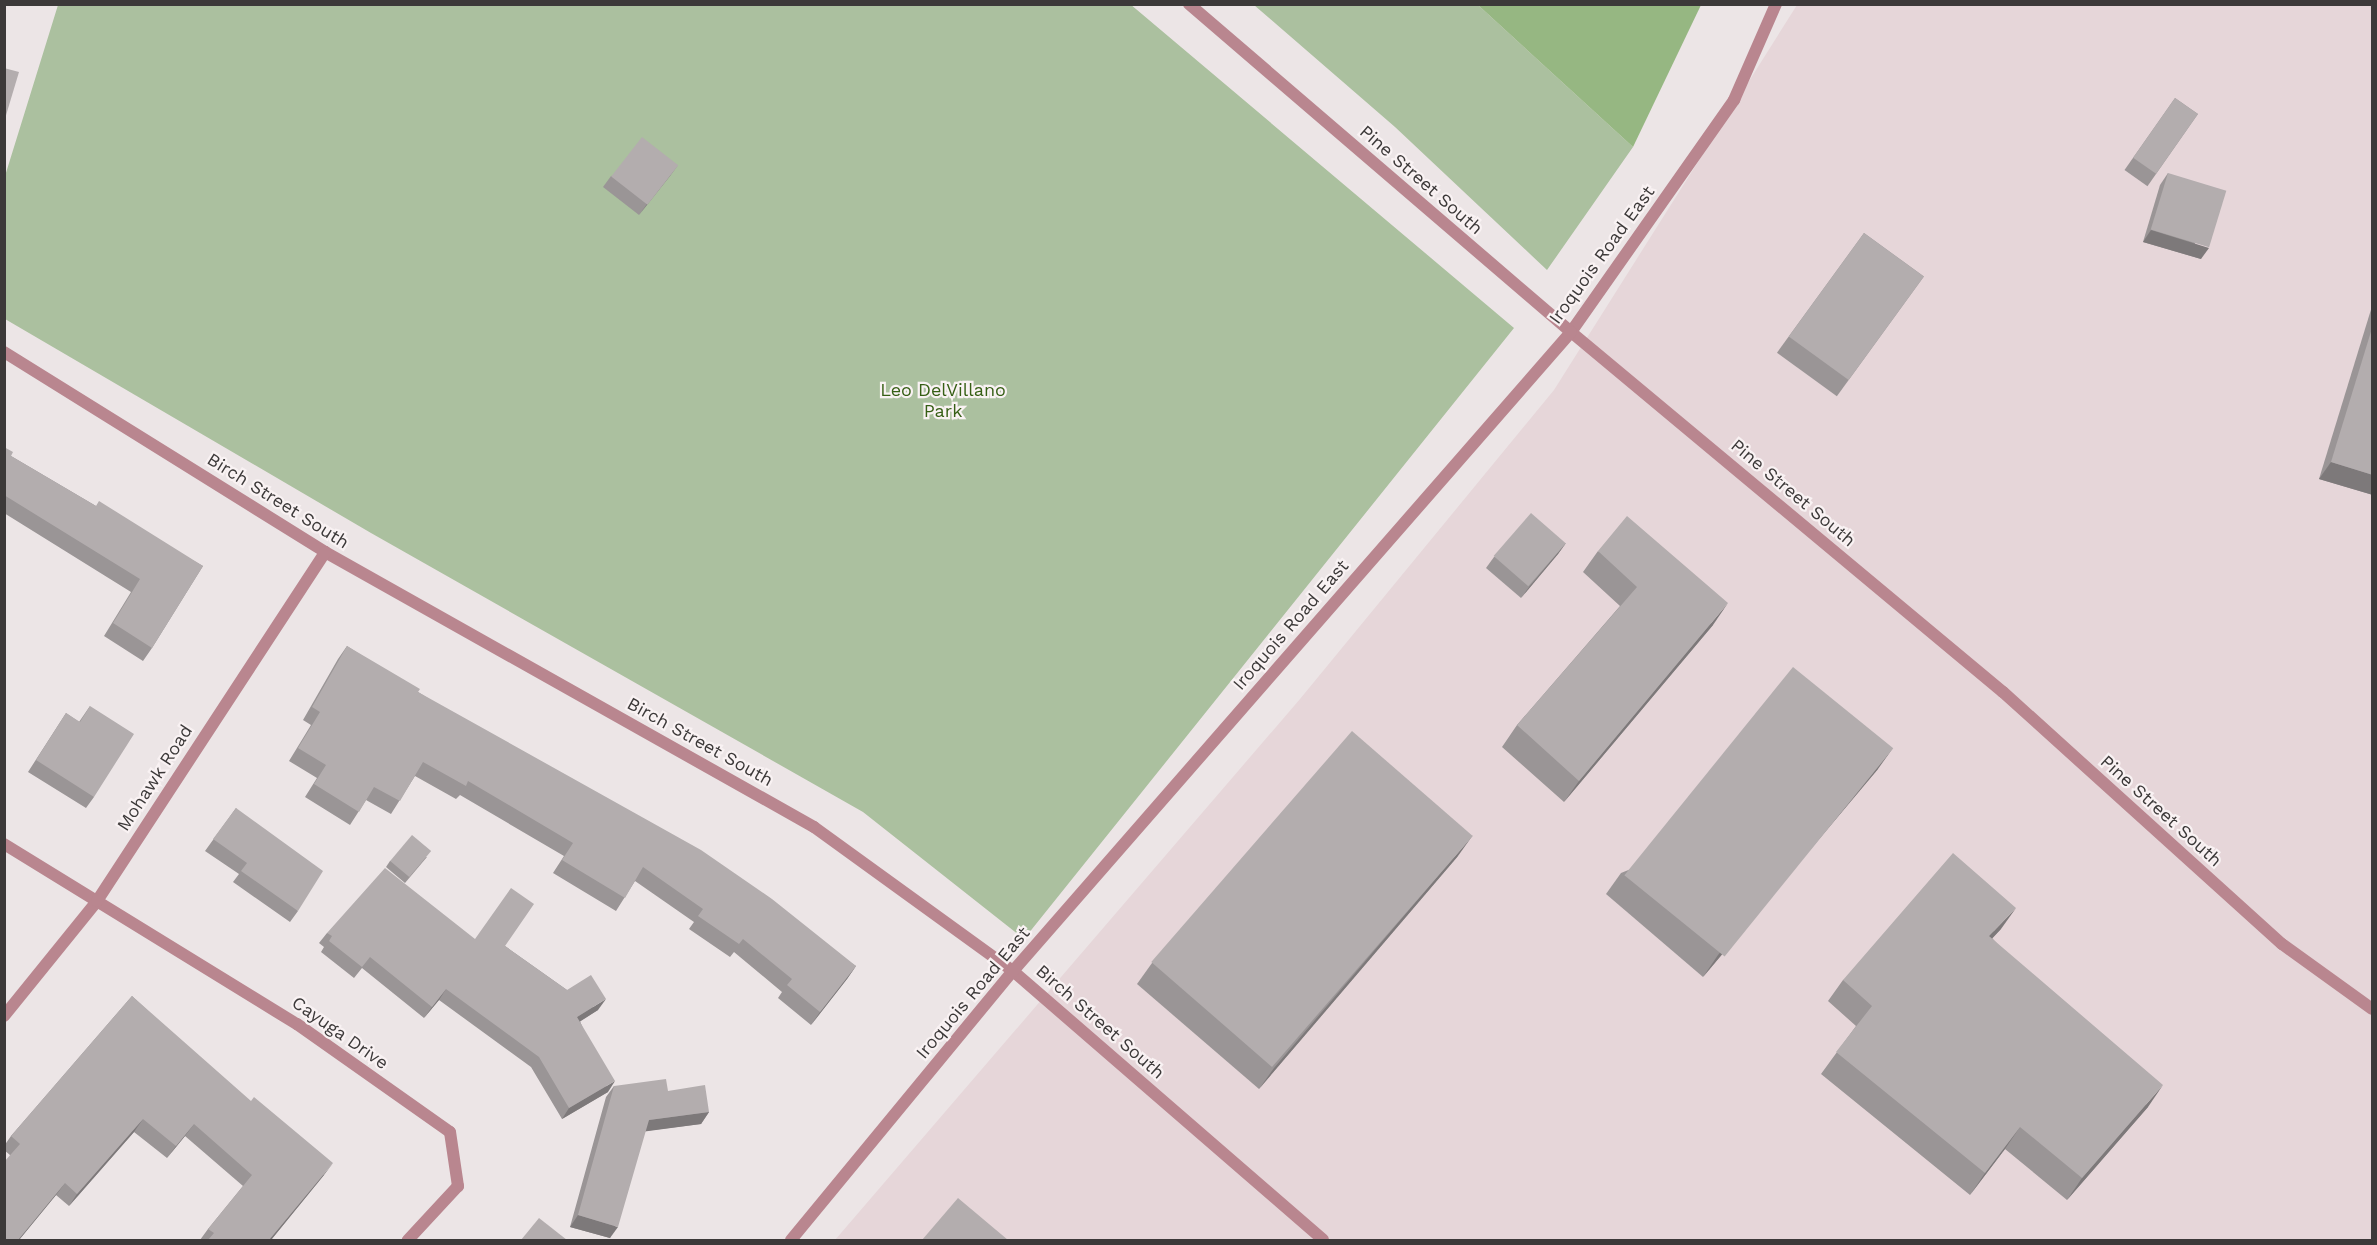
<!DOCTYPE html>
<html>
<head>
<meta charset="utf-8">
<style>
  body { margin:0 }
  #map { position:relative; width:2377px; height:1245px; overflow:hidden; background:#ece5e6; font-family:"Work Sans",sans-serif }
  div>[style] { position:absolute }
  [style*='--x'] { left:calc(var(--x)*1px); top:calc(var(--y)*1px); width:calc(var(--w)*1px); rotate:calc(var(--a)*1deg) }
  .built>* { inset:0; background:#e6d6d9 }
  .green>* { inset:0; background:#abc09f }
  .forest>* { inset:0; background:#96b782 }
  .minor>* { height:12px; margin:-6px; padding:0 6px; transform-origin:6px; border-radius:6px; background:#b9868f }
  .tertiary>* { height:12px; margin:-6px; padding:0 6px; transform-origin:6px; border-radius:6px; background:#b9868f }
  .wall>* { inset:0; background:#9a9596; transform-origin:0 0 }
  .shaded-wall>* { inset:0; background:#7d797a }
  .building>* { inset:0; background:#b3adae; transform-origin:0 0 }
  span { translate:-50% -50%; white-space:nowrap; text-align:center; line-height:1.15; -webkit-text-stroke:4.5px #f9f2f3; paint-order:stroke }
  .street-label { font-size:18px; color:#3c3939 }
  .park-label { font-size:18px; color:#365f15 }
  .frame { position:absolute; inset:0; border:6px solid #3c3939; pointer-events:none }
</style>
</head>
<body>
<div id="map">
  <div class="built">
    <div style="clip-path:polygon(1797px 5px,2372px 5px,2372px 1240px,835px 1240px,1300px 699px,1554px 390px)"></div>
  </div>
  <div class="green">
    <div style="clip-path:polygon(1130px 4px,1514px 328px,1024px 939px,863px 812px,371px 533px,5px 319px,5px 176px,58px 5px)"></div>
    <div style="clip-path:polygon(1254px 5px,1478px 5px,1633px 147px,1547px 270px,1395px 127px)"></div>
  </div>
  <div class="forest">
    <div style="clip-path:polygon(1478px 5px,1701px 5px,1633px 147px)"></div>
  </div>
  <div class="minor">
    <div style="--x:1571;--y:332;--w:284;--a:-54.9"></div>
    <div style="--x:1734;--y:100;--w:105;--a:-66.4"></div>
    <div style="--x:4;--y:352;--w:378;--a:31.9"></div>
    <div style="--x:325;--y:552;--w:561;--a:29.35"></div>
    <div style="--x:814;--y:827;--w:246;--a:35.9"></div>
    <div style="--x:1013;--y:971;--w:410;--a:40.9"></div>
    <div style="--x:4;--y:844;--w:344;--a:31.6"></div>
    <div style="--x:297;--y:1024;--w:187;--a:35.2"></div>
    <div style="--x:450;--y:1132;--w:55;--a:81.6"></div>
    <div style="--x:458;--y:1186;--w:74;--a:132.8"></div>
    <div style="--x:4;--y:1016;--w:148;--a:-51"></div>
    <div style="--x:97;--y:901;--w:417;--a:-56.8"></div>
  </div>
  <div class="tertiary">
    <div style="--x:1189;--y:4;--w:503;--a:40.65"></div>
    <div style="--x:1571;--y:332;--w:562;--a:39.81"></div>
    <div style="--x:2003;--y:692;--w:376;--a:42.1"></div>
    <div style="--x:2282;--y:944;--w:111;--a:35.8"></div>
    <div style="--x:791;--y:1240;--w:349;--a:-50.5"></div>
    <div style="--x:1013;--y:971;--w:848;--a:-48.87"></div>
  </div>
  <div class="wall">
    <div style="left:2175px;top:98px;width:28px;height:88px;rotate:35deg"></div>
    <div style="clip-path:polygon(678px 165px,639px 215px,603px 187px,611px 176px)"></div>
    <div style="clip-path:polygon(2168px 173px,2201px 259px,2143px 242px,2160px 185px)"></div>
    <div style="left:1864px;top:233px;width:74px;height:148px;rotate:36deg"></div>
    <div style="clip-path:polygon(2373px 303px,2373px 495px,2319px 479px)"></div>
    <div style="clip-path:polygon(4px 447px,11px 456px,96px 506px,203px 566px,152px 648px,143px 661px,104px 636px,131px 592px,4px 513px)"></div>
    <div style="clip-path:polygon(1566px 543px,1558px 554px,1521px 598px,1486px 568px,1494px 557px)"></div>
    <div style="clip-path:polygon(1598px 551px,1713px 625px,1564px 802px,1502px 747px,1517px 725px,1620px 606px,1583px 572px)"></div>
    <div style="clip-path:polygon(347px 646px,418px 692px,856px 966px,847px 979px,811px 1025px,778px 998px,782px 992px,734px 952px,730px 957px,689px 929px,694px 922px,635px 881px,616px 911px,553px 873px,564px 856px,460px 795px,456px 799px,415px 776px,391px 814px,366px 800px,350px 825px,305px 797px,317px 778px,289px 761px,311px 725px,303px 720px,338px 659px)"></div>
    <div style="clip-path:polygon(90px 706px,94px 797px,86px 808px,28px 772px,66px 713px,79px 722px)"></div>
    <div style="clip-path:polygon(1878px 769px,1703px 977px,1606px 894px,1621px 873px)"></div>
    <div style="clip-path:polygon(236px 808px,298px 911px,290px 922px,233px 882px,239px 874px,205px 851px)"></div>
    <div style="clip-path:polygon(1458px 856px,1259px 1089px,1137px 984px,1152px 963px)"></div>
    <div style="clip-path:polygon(427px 857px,405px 883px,386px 867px,390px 861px)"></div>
    <div style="clip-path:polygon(2001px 929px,1992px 938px,2148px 1107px,2067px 1200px,2005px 1149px,1970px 1195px,1821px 1074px,1856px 1026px,1828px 1001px,1843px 980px)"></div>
    <div style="clip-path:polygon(327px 933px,475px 939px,505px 946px,567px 990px,598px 1010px,580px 1021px,608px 1092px,562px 1119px,531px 1067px,439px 1000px,424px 1018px,362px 968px,354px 978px,321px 952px,324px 947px,319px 943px)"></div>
    <div style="clip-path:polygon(132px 996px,324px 1175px,271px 1240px,200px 1240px,208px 1229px,243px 1186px,185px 1136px,167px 1158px,134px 1132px,69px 1206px,56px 1195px,19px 1240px,4px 1240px,10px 1155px,4px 1150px,4px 1146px,11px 1136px)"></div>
    <div style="clip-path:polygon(614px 1086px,709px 1112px,701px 1124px,645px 1131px,610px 1238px,570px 1227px,606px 1097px)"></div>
  </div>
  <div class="shaded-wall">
    <div style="clip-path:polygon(678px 165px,670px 176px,639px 215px,647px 204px)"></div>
    <div style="clip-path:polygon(2151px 230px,2209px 248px,2201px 259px,2143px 242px)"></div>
    <div style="clip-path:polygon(2331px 462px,2373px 475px,2373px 495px,2319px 479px)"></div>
    <div style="clip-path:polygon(1566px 543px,1558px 554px,1521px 598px,1529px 587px)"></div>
    <div style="clip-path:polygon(1728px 603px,1713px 625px,1564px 802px,1579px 781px)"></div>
    <div style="clip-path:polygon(1893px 748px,1878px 769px,1703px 977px,1718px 955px)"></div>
    <div style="clip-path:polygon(1473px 835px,1458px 856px,1259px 1089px,1274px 1068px)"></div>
    <div style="clip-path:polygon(2016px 908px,2001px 929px,1974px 958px,1989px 936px)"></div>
    <div style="clip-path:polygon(856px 966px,847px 979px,811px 1025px,820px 1012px)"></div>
    <div style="clip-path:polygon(446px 989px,439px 1000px,424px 1018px,432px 1007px)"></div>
    <div style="clip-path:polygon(606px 999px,598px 1010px,570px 1028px,577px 1017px)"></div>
    <div style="clip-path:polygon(615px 1081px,608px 1092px,562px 1119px,569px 1108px)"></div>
    <div style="clip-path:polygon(2163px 1085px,2148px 1107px,2067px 1200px,2082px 1178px)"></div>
    <div style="clip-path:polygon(709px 1112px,701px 1124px,641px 1132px,649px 1120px)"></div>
    <div style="clip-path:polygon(143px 1119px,134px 1132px,69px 1206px,77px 1194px)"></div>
    <div style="clip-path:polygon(194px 1124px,185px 1136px,167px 1158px,176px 1146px)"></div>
    <div style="clip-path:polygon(2020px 1127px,2005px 1149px,1970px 1195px,1985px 1173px)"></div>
    <div style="clip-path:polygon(333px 1163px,324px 1175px,271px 1240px,269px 1240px)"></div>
    <div style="clip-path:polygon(65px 1183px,56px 1195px,19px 1240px,18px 1240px)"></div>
    <div style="clip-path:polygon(578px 1215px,618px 1227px,610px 1238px,570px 1227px)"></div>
  </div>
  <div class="building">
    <div style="clip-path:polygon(4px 68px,19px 72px,4px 122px)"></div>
    <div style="left:2175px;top:98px;width:28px;height:73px;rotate:35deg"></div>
    <div style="left:642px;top:137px;width:46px;height:50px;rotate:38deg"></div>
    <div style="left:2168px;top:173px;width:61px;height:59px;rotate:17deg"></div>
    <div style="left:1864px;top:233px;width:74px;height:128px;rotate:36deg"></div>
    <div style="clip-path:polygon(2373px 325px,2373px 475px,2331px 462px)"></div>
    <div style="clip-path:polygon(4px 447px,13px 452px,11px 456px,96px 506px,99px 501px,203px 566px,152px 648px,113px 623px,140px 579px,4px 495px)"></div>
    <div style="left:1531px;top:513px;width:46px;height:57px;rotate:41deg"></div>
    <div style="clip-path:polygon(1627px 516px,1728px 603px,1579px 781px,1517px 725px,1637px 587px,1598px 551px)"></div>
    <div style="clip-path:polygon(347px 646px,420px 689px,418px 692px,701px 850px,772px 899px,856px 966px,820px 1012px,787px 985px,792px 979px,743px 939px,739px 944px,698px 916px,703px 909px,643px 867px,625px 898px,562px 860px,573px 843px,468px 781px,466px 786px,423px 762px,400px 801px,374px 787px,359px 812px,314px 784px,326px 765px,298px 748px,320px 712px,312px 707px)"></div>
    <div style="left:1793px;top:667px;width:129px;height:268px;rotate:39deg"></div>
    <div style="clip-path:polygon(90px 706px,134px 734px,94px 797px,36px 760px,66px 713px,80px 722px)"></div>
    <div style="left:1352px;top:731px;width:160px;height:306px;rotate:41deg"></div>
    <div style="clip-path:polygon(236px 808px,323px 871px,298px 911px,241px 871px,247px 863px,213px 839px)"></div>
    <div style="left:412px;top:835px;width:25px;height:34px;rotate:40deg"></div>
    <div style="clip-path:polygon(1953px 853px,2016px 908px,1989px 936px,2163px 1085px,2082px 1178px,2020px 1127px,1985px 1173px,1836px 1052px,1872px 1006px,1843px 980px)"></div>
    <div style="clip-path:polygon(385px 868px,475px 939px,511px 888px,534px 904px,505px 946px,567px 990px,591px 975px,606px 999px,577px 1017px,615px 1081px,569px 1108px,539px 1057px,446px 989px,432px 1007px,370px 957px,362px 967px,329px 941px,332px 936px,327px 933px)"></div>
    <div style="clip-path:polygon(132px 996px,251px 1101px,254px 1097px,333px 1163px,269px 1240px,208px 1240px,214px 1233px,208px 1229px,252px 1175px,194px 1124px,176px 1146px,143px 1119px,77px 1194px,65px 1183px,18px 1240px,4px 1240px,4px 1162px,20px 1144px,11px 1136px)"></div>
    <div style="clip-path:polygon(666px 1079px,668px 1091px,705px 1085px,709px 1112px,649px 1120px,618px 1227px,578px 1215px,614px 1086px)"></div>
    <div style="clip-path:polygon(958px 1198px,1008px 1240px,922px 1240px)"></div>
    <div style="clip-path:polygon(539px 1218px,567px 1240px,521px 1240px)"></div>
  </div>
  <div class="street-label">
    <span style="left:1421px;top:180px;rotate:41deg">Pine Street South</span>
    <span style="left:1602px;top:255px;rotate:-54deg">Iroquois Road East</span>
    <span style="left:1793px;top:493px;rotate:40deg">Pine Street South</span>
    <span style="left:278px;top:501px;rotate:32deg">Birch Street South</span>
    <span style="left:1291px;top:625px;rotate:-49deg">Iroquois Road East</span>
    <span style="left:700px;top:742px;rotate:29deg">Birch Street South</span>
    <span style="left:155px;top:778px;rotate:-57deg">Mohawk Road</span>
    <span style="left:2161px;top:811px;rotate:42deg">Pine Street South</span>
    <span style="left:973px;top:993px;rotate:-50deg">Iroquois Road East</span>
    <span style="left:1100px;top:1022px;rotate:41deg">Birch Street South</span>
    <span style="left:340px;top:1033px;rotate:35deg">Cayuga Drive</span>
  </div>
  <div class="park-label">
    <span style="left:943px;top:401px">Leo DelVillano<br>Park</span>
  </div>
  <div class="frame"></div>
</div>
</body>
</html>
